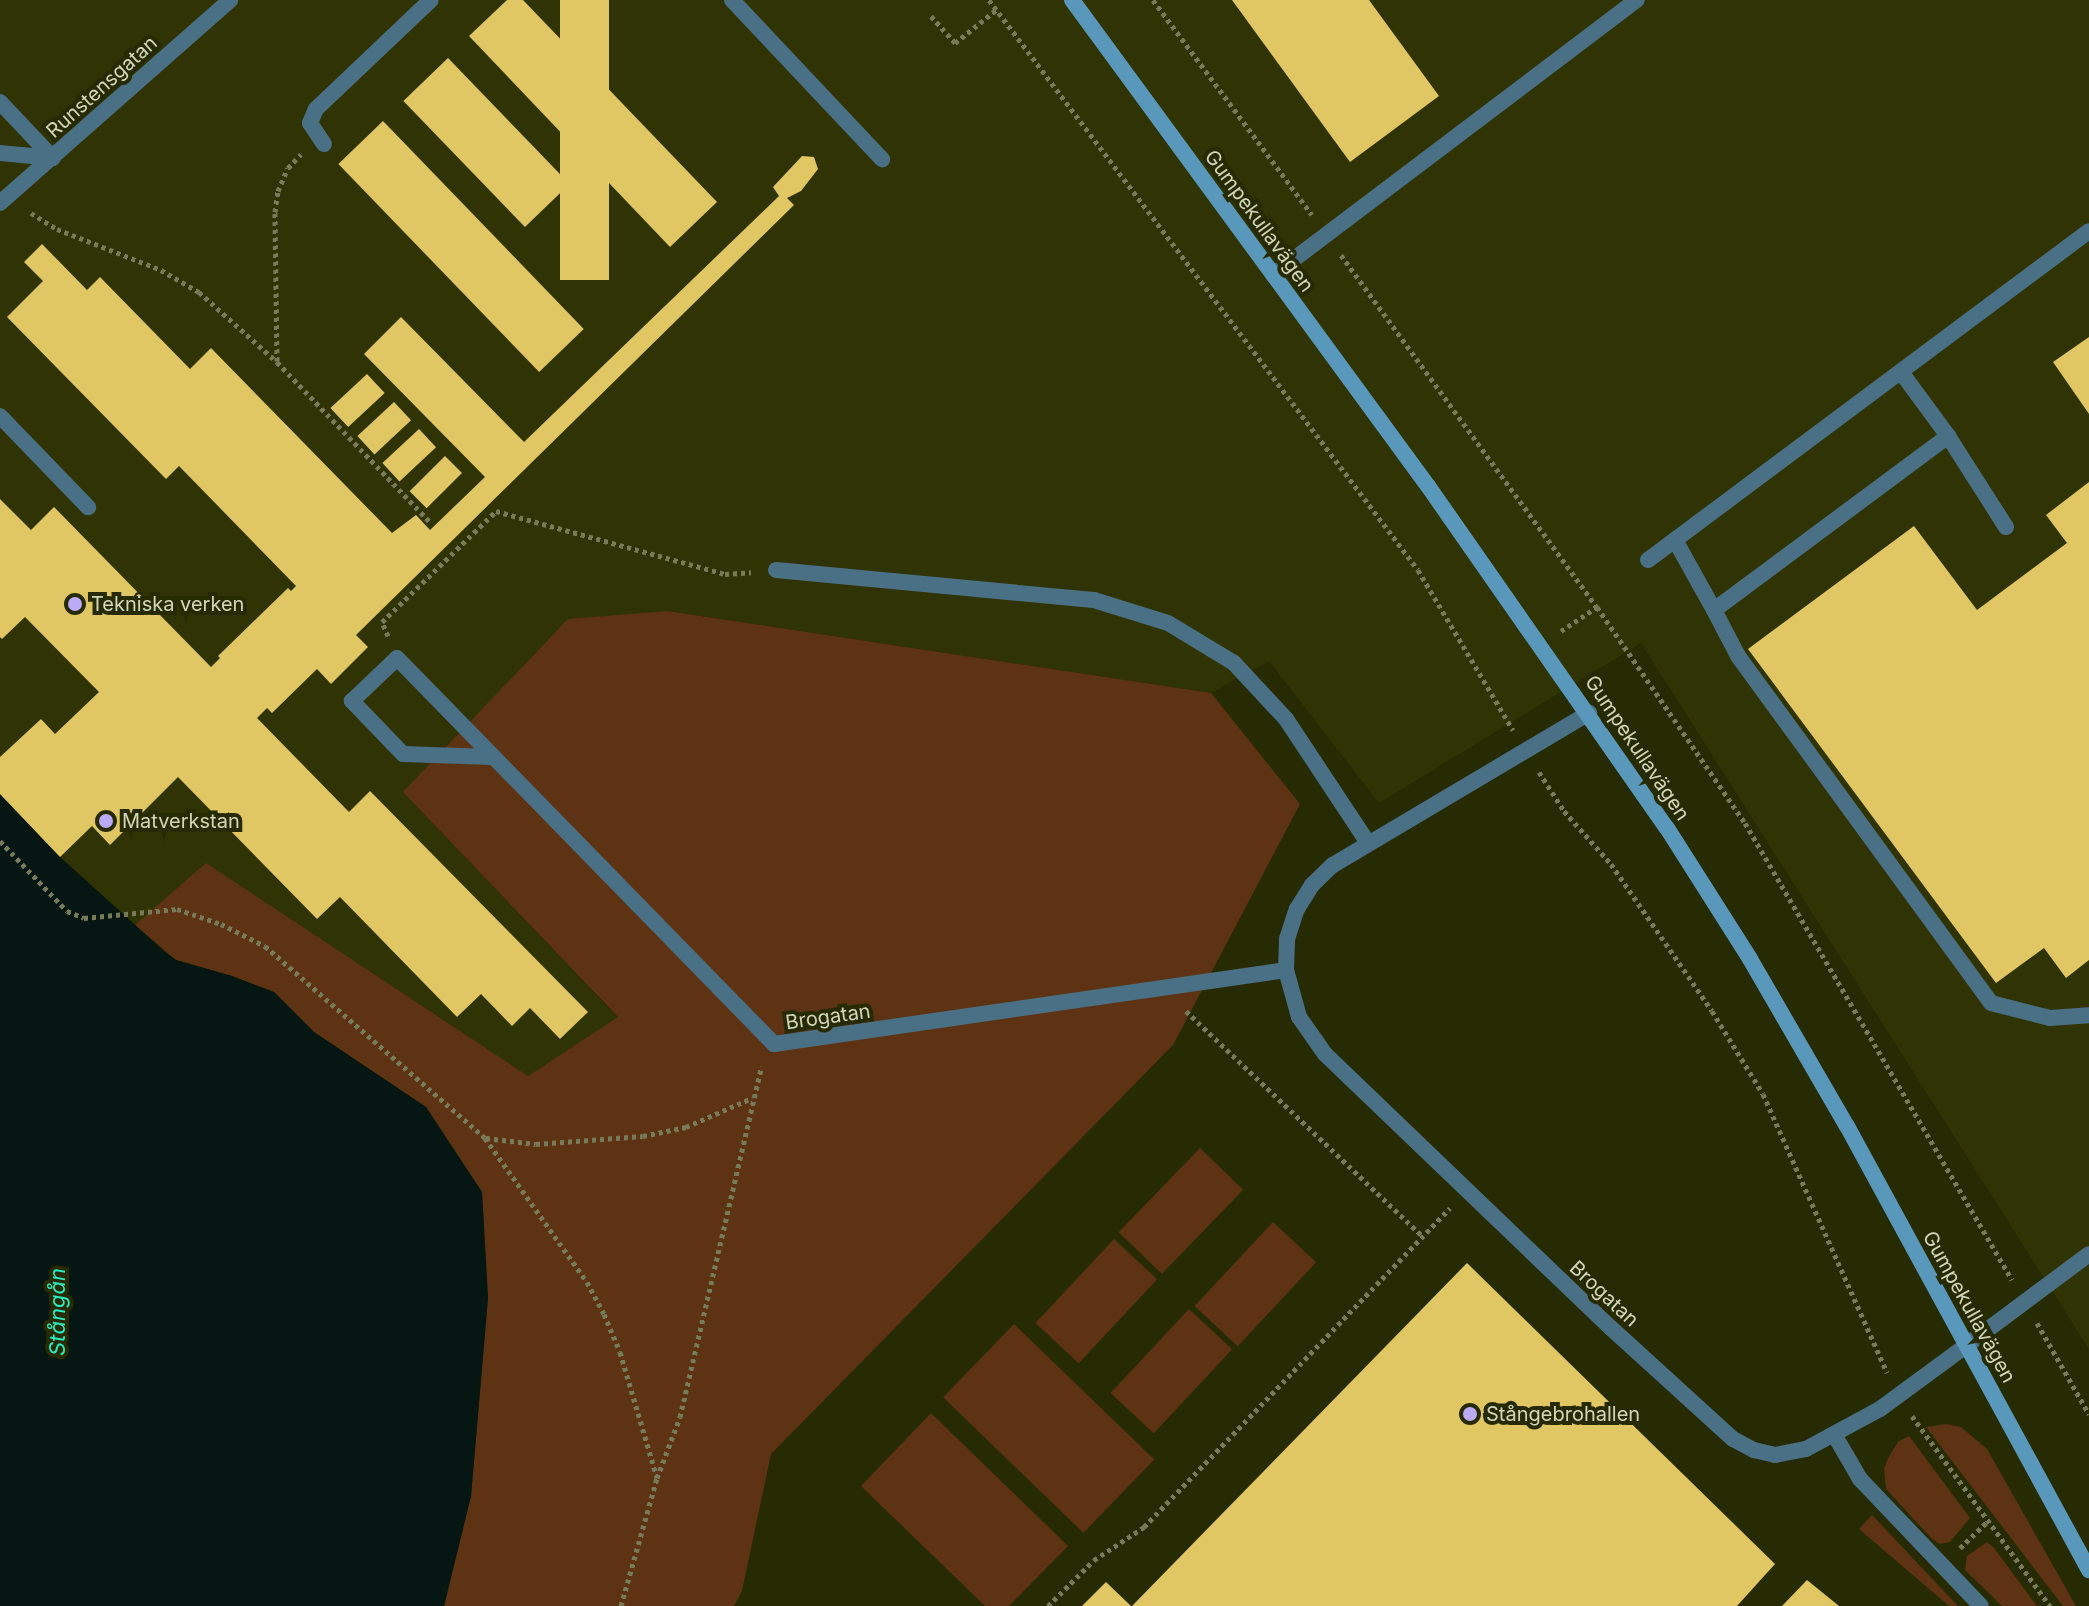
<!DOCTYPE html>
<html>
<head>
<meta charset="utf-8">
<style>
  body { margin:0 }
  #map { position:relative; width:2089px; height:1606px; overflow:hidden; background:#272b03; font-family:Inter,sans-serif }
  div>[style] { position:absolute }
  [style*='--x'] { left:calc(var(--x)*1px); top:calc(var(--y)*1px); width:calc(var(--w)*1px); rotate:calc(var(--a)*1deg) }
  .built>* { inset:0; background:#303303 }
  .green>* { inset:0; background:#5d3313; transform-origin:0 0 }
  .water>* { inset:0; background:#061612 }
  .building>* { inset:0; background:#e1c764; transform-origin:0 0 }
  .path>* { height:5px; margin-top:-2.5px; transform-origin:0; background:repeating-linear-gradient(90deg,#777b59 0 4px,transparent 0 8px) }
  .lane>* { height:16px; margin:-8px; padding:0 8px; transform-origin:8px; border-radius:8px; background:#4a7086 }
  .street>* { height:16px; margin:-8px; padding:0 8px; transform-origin:8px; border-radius:8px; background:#4a7086 }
  .secondary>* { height:16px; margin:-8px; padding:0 8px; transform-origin:8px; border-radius:8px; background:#5998bb }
  .dots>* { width:22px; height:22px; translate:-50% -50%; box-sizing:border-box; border:4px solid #272b03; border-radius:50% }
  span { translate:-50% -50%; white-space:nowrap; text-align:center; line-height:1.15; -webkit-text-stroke:8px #272b03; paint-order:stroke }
  .street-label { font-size:20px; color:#d2d6bb }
  .poi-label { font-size:20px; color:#d2d6bb }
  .left { translate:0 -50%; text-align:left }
  .water-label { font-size:22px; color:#2bebc4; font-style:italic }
</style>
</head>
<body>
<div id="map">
  <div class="built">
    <div style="clip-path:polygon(0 0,2089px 0,2089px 1349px,1641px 643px,1379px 803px,1269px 661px,1211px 693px,667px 611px,403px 792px,618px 1018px,528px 1076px,206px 864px,135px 925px,60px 857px,0 794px)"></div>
  </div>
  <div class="green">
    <div style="clip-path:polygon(667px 611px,1211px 693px,1300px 804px,1173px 1045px,771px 1454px,742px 1591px,734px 1606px,444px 1606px,471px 1496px,488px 1298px,482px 1192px,426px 1107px,314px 1032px,274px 992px,232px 976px,176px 960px,135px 925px,206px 863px,528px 1076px,618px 1017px,403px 792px,568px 619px)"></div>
    <div style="left:1200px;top:1148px;width:60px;height:117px;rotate:44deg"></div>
    <div style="left:1273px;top:1222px;width:59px;height:115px;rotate:43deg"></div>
    <div style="left:1114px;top:1239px;width:59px;height:115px;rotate:43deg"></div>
    <div style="left:1189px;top:1309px;width:59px;height:115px;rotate:43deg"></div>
    <div style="left:1014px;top:1324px;width:195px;height:102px;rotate:44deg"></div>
    <div style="clip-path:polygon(931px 1413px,1068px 1546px,1009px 1606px,985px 1606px,861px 1486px)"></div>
    <div style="clip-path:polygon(1946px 1424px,1961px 1427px,1987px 1449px,2076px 1606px,2063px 1606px,1926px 1427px)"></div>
    <div style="clip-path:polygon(1909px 1436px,1970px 1518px,1950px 1542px,1940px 1544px,1932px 1539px,1886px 1489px,1884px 1469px,1888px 1458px,1898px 1442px)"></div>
    <div style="clip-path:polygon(1872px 1515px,1958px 1606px,1949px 1606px,1859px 1529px)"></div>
    <div style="clip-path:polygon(1987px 1542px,1994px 1548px,2037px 1606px,2002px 1606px,1965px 1570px,1967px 1556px)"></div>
  </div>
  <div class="water">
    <div style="clip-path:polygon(0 794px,60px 857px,165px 952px,176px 960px,232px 976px,274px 992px,314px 1032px,426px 1107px,482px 1192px,488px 1298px,471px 1496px,444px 1606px,0 1606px)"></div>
  </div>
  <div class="building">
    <div style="clip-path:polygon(507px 0,523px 0,717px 202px,670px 247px,469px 36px)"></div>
    <div style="left:560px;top:0;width:49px;height:280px"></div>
    <div style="clip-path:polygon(1232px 0,1369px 0,1439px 96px,1350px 162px)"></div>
    <div style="left:448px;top:58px;width:175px;height:62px;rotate:46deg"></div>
    <div style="left:383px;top:121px;width:289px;height:62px;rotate:46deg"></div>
    <div style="clip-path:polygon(802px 156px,814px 157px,818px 169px,801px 191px,787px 198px,794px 205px,356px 635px,368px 647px,331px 684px,317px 669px,272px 713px,267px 708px,257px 718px,349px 812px,370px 791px,588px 1012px,560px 1039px,530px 1008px,512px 1026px,481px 994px,457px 1017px,340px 897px,317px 919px,178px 777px,110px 845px,92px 826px,60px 857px,0 794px,0 757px,41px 719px,55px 734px,99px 692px,25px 617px,2px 639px,0 637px,0 499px,31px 530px,54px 507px,211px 667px,220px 658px,218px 656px,288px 588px,291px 591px,296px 586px,179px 466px,166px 479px,7px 317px,43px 281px,24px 262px,42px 244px,87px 290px,100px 277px,190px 369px,211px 348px,392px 533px,416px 515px,430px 530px,485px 477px,364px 354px,401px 317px,524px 442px,779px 196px,773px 187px)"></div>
    <div style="clip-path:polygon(2089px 337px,2089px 414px,2053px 362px)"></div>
    <div style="left:367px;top:374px;width:26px;height:50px;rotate:47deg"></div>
    <div style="left:394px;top:402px;width:25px;height:50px;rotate:47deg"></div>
    <div style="left:419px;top:429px;width:25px;height:50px;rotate:47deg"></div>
    <div style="left:445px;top:456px;width:24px;height:50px;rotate:45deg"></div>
    <div style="clip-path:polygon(2089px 482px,2089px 960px,2066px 978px,2044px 948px,1996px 983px,1748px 649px,1914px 526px,1977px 610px,2067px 543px,2046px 515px)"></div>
    <div style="clip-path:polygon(1467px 1263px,1775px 1564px,1737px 1606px,1132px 1606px)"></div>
    <div style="clip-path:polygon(1807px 1580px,1839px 1606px,1782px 1606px)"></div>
    <div style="clip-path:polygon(1106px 1582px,1131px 1606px,1082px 1606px)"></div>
  </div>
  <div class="path">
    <div style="--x:989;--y:0;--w:713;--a:53.03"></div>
    <div style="--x:1418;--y:570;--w:186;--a:59.3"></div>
    <div style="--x:1153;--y:0;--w:267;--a:53.5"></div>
    <div style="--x:931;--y:16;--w:36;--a:48"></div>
    <div style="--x:955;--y:43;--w:53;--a:-38.8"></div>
    <div style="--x:31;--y:213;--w:31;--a:32"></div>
    <div style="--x:57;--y:229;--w:112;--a:21.5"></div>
    <div style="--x:161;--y:270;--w:44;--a:30.1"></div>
    <div style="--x:199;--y:292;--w:105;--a:41.9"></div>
    <div style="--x:277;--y:362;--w:220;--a:46.3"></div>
    <div style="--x:1341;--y:255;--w:435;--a:54"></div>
    <div style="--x:1597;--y:607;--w:262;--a:55.6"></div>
    <div style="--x:1745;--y:823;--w:529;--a:59.7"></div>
    <div style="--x:277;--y:361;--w:149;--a:-90.8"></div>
    <div style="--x:275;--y:212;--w:21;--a:-82"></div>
    <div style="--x:278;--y:191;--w:25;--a:-67"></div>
    <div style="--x:288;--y:168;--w:19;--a:-47"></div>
    <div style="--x:1561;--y:631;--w:43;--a:-33.7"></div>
    <div style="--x:388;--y:636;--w:15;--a:-113"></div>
    <div style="--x:382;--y:622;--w:159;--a:-44.2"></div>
    <div style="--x:496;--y:511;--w:238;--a:15.4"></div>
    <div style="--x:725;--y:574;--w:26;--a:-4"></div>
    <div style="--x:1539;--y:772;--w:46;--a:57.3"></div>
    <div style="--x:1564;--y:811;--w:71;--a:48.4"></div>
    <div style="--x:1611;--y:864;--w:178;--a:55.5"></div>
    <div style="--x:1712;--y:1011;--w:97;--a:58.4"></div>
    <div style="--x:1763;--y:1094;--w:305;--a:66"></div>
    <div style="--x:0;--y:841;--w:97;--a:46.3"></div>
    <div style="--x:67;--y:911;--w:18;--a:22"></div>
    <div style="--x:84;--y:918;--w:93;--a:-5.5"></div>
    <div style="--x:177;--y:909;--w:46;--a:18.8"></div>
    <div style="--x:221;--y:924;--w:49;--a:26.6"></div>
    <div style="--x:265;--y:946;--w:292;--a:41.1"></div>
    <div style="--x:485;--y:1138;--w:176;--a:54.7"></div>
    <div style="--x:587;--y:1282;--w:36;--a:62"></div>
    <div style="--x:604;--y:1314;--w:41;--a:67.2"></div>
    <div style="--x:620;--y:1352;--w:131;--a:73.6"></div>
    <div style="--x:1186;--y:1011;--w:327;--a:43.6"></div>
    <div style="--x:486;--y:1138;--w:50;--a:6.8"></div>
    <div style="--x:536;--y:1144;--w:107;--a:-4.3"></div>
    <div style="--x:643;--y:1136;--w:44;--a:-11.8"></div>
    <div style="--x:686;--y:1127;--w:72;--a:-23.7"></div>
    <div style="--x:2037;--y:1323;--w:105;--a:60.3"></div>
    <div style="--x:1912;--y:1416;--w:235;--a:54"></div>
    <div style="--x:1960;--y:1548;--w:39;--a:-44"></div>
    <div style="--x:621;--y:1606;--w:133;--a:-74.3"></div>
    <div style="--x:657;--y:1478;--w:65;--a:-69.3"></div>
    <div style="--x:680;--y:1417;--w:360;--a:-76.9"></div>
    <div style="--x:1048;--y:1606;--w:65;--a:-45"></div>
    <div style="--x:1094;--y:1560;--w:60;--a:-33.4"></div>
    <div style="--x:1144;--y:1527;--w:442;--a:-46.2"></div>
  </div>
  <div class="lane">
    <div style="--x:732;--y:0;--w:219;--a:46.7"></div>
    <div style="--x:0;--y:102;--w:77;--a:46.6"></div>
    <div style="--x:324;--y:144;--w:25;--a:-124"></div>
    <div style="--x:310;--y:123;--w:15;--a:-67"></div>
    <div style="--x:316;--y:109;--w:158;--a:-43.5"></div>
    <div style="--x:0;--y:153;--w:53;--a:5.4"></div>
    <div style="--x:1273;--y:275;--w:456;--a:-37.1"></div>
    <div style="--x:0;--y:416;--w:127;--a:46"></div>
    <div style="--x:1948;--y:436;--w:108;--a:57.5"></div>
    <div style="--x:1675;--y:540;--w:80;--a:60.9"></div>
    <div style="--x:1714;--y:610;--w:292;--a:-36.6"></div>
    <div style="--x:1948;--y:436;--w:79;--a:-126.3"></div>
    <div style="--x:1648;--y:560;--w:550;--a:-36.72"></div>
    <div style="--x:776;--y:570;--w:319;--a:5.4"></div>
    <div style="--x:1094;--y:600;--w:77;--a:17.3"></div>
    <div style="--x:1168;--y:623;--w:77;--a:31.2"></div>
    <div style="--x:1234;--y:663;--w:76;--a:47.1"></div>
    <div style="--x:1286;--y:719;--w:149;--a:56.5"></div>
    <div style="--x:1714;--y:610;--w:52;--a:62.4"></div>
    <div style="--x:1738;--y:656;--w:429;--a:53.9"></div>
    <div style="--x:1991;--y:1003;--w:61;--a:14.3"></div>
    <div style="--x:2050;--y:1018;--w:39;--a:-4"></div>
    <div style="--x:1286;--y:970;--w:49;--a:74.5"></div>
    <div style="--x:1299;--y:1017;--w:45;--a:54.9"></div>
    <div style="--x:1325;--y:1054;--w:396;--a:43.8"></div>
    <div style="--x:1611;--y:1328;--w:165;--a:42.3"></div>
    <div style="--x:1733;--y:1439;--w:24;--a:28"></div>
    <div style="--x:1754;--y:1450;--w:22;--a:13"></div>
    <div style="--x:1775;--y:1455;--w:32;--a:-11"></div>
    <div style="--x:1806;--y:1449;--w:84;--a:-28.4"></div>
    <div style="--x:1880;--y:1409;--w:108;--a:-36.3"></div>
    <div style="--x:1835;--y:1436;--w:50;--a:59.8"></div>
    <div style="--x:1860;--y:1479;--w:175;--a:46.4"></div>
  </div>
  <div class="street">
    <div style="--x:0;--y:203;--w:307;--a:-41.4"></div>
    <div style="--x:491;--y:757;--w:88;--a:-178"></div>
    <div style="--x:403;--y:754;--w:74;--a:-133.9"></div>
    <div style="--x:352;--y:701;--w:62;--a:-43.7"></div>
    <div style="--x:397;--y:658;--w:540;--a:45.68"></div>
    <div style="--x:774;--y:1044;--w:517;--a:-8.22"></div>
    <div style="--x:1286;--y:970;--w:31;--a:-88"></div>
    <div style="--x:1287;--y:939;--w:32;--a:-72"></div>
    <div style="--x:1297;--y:909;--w:28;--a:-58"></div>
    <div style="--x:1312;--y:885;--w:29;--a:-44"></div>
    <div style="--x:1333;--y:865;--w:298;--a:-30.7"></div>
    <div style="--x:1967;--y:1345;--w:152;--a:-36.7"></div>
  </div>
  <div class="secondary">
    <div style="--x:1072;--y:0;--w:602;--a:53.78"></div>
    <div style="--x:1428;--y:486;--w:417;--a:55.1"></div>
    <div style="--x:1667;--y:828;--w:155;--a:57.6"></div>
    <div style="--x:1750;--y:959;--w:193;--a:59.9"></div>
    <div style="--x:1847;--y:1126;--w:506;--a:61.41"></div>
  </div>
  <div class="dots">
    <div style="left:75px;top:604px;background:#bbaaf6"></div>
    <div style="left:106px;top:821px;background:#bbaaf6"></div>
    <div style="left:1470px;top:1414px;background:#bbaaf6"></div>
  </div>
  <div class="street-label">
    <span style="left:102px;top:87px;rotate:-42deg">Runstensgatan</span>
    <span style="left:1259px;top:221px;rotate:54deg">Gumpekullavägen</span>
    <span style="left:1637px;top:748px;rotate:56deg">Gumpekullavägen</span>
    <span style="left:828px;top:1017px;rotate:-8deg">Brogatan</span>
    <span style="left:1604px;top:1294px;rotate:43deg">Brogatan</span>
    <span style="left:1969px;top:1307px;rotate:61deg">Gumpekullavägen</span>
  </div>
  <div class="poi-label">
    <span class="left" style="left:91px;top:604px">Tekniska verken</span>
    <span class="left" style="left:122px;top:821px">Matverkstan</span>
    <span class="left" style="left:1486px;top:1414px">Stångebrohallen</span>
  </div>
  <div class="water-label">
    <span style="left:58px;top:1312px;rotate:-90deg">Stångån</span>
  </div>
</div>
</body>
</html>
